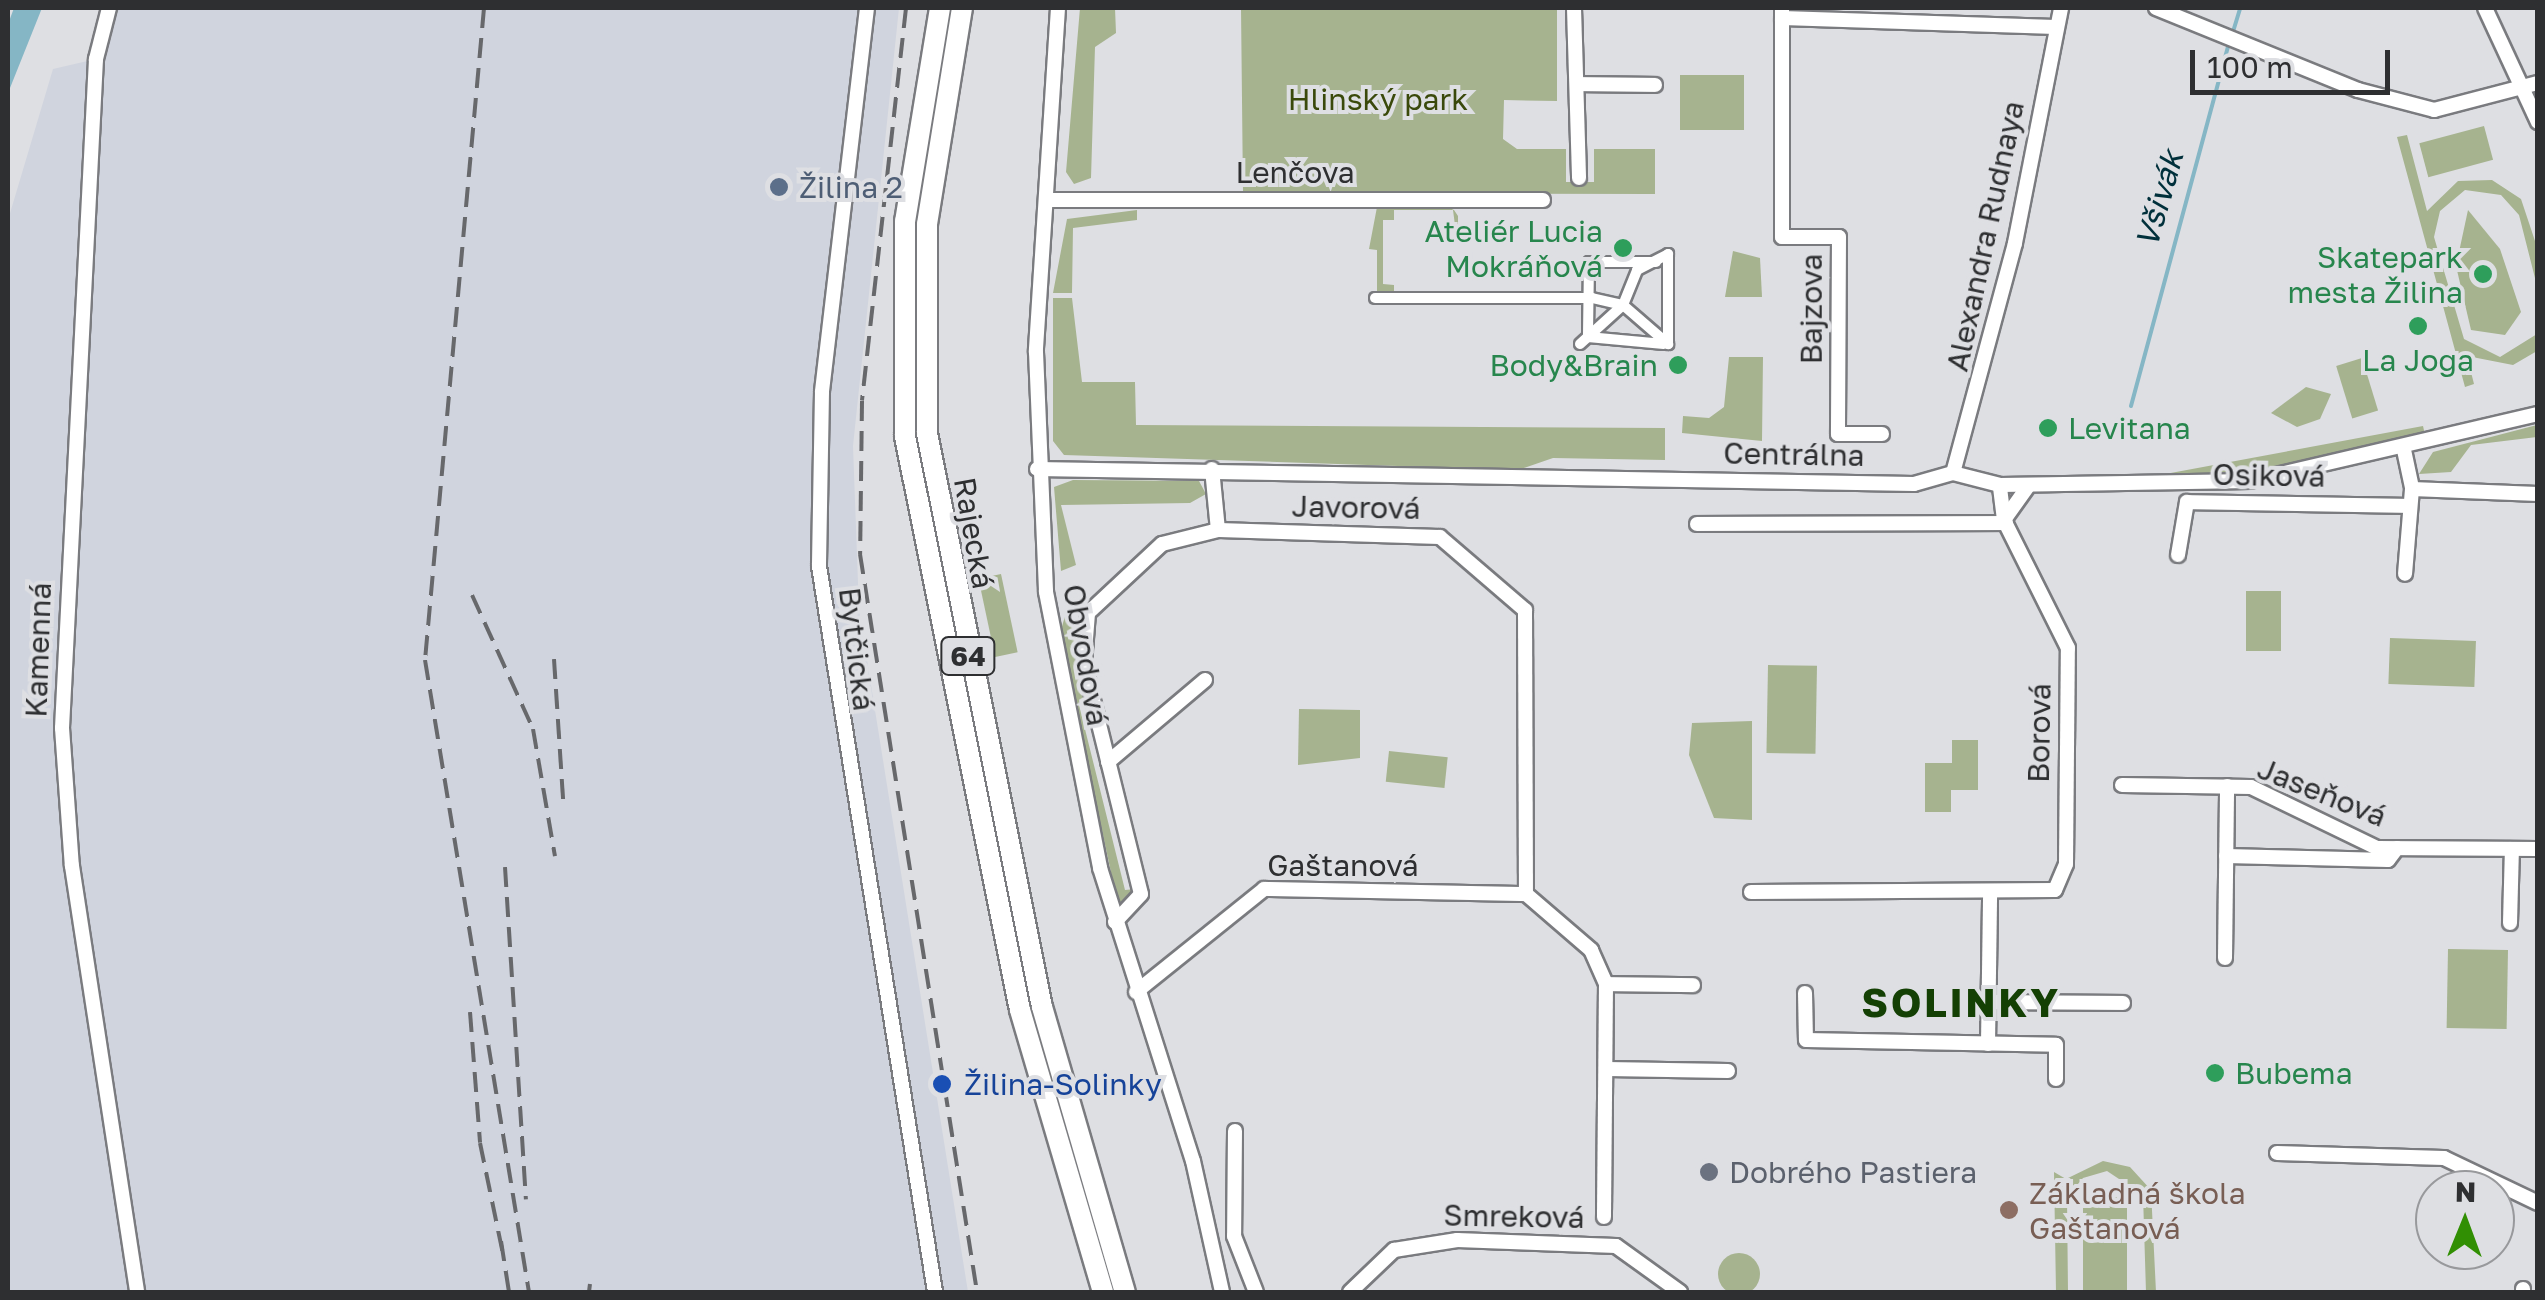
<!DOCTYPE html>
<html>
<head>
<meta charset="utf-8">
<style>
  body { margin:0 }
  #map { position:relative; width:2545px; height:1300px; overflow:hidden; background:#dedfe3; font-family:"Golos Text",sans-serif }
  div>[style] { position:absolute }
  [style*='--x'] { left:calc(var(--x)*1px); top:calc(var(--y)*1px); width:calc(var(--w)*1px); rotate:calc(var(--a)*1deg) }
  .built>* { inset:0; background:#d0d4de }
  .green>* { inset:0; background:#a6b38f; transform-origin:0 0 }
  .round { border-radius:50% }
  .water>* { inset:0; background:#85b6c5 }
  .stream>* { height:4px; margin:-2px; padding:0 2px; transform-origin:2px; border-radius:2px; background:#85b6c5 }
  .roads { filter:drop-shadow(2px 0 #7a7b7f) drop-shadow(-2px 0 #7a7b7f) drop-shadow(0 2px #7a7b7f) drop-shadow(0 -2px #7a7b7f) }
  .pedestrian>* { height:10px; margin:-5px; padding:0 5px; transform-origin:5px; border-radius:5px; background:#fff }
  .minor>* { height:14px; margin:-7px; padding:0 7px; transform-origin:7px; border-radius:7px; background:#fff }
  .primary>* { height:20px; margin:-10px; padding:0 10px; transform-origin:10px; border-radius:10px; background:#fff }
  .rail>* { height:4px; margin-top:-2px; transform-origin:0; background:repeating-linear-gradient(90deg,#67686b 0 20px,transparent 0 30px) }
  .dots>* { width:28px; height:28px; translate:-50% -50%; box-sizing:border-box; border:5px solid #dedfe3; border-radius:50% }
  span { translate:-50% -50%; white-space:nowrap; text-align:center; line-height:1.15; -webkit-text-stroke:8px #dedfe3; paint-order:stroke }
  .shield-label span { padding:2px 8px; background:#dedfe3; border:2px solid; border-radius:8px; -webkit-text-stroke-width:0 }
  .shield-label { font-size:28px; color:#2e2f31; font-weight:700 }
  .park-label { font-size:30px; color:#3a490b }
  .street-label { font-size:30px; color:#2e2f31 }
  .service-label { font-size:30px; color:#4e5e75 }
  .left { translate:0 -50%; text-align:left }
  .leisure-label { font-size:30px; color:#27864d }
  .right { translate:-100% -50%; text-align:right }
  .transit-label { font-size:30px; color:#164399 }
  .worship-label { font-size:30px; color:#5b616d }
  .education-label { font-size:30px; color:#785e54 }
  .water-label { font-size:32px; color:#00303b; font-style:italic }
  .district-label { font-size:40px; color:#144004; font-weight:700; letter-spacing:2.5px }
  .frame { position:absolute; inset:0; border:10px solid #2e2f31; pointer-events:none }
  .north { position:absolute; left:2415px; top:1170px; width:100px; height:100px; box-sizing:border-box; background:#dedfe3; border:2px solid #98999c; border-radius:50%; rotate:1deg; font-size:28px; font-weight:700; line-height:40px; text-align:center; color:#2e2f31 }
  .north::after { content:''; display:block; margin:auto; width:35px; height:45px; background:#318f03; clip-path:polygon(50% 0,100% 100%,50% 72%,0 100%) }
  .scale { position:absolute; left:2190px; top:50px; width:200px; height:45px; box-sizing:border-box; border:5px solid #2e2f31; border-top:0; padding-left:12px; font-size:30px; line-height:35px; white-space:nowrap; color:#2e2f31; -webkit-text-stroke:8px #dedfe3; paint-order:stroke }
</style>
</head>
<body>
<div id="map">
  <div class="built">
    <div style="clip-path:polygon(112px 8px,899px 8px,853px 446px,859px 610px,968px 1292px,8px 1292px,8px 220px,53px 69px,96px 59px)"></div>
  </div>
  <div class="green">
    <div style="clip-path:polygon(1080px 8px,1115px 8px,1116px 33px,1095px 47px,1091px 178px,1074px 184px,1066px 172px)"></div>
    <div style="clip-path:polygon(1241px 8px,1557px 9px,1557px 101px,1504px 100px,1503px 139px,1517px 149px,1566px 149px,1566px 182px,1594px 182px,1594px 149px,1655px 149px,1655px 194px,1243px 193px)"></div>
    <div style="left:1680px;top:75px;width:64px;height:55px"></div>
    <div style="left:2484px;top:126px;width:35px;height:67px;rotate:75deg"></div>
    <div style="clip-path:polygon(2407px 135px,2427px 211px,2458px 181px,2492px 180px,2521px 199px,2537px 247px,2537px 286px,2519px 215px,2501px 195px,2465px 190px,2440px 211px,2434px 237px,2464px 339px,2500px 357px,2537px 334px,2537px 351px,2513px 365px,2467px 356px,2474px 384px,2465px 387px,2397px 137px)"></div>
    <div style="clip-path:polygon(1377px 207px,1447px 207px,1454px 210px,1458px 216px,1458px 241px,1439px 235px,1456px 233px,1453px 210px,1394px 210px,1394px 220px,1383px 220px,1383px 284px,1394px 285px,1394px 296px,1377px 296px,1377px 250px,1369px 249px)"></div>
    <div style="clip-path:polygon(1137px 210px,1137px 220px,1073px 228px,1072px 293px,1053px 293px,1067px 219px)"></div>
    <div style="clip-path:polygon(2468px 210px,2500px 249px,2521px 312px,2505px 335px,2471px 330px,2456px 266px)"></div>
    <div style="clip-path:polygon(1733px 251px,1760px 258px,1762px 297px,1725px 297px)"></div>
    <div style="clip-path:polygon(1053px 298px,1072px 298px,1082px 382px,1135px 382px,1136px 425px,1665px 428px,1665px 460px,1553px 458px,1518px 470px,1064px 455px,1053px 441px)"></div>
    <div style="clip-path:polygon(1729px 357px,1763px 357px,1762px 441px,1682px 433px,1683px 416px,1709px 418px,1724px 407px)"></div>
    <div style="left:2362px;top:358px;width:55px;height:27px;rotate:73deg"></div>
    <div style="clip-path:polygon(2306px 387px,2331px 394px,2320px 419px,2297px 427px,2271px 413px)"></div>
    <div style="clip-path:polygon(2537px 425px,2537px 437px,2471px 445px,2451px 472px,2419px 474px,2433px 452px)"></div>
    <div style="clip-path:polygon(2423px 426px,2425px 435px,2278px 469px,2149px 477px)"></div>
    <div style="clip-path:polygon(1073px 480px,1199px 481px,1206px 494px,1190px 503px,1061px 505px,1076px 565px,1061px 571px,1054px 487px)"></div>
    <div style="left:1001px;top:574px;width:80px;height:23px;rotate:78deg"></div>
    <div style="left:2246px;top:591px;width:35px;height:60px"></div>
    <div style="clip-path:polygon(1066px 613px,1078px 633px,1087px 695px,1079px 705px,1125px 890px,1135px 889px,1119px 910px,1060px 633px)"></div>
    <div style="left:2390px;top:638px;width:86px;height:46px;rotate:2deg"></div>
    <div style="left:1768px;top:665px;width:49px;height:88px;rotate:1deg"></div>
    <div style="clip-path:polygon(1299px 709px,1360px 710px,1360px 758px,1298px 765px)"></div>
    <div style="clip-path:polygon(1752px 721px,1752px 820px,1714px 818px,1689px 755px,1692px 723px)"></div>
    <div style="clip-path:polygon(1952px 740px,1978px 740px,1978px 790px,1951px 790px,1951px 812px,1925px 812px,1925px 763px,1952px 763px)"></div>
    <div style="left:1389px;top:751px;width:59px;height:31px;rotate:6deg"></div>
    <div style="left:2448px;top:949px;width:60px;height:79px;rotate:1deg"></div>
    <div style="clip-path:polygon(2103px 1161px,2130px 1167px,2151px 1190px,2156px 1292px,2146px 1292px,2143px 1195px,2107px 1171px,2083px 1178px,2067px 1197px,2068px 1292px,2056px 1292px,2054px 1172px,2066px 1179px)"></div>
    <div style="left:2083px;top:1197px;width:44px;height:95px"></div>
    <div class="round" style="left:1718px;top:1253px;width:42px;height:42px"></div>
  </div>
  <div class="water">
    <div style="clip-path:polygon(14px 8px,42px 8px,8px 93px,8px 24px)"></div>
  </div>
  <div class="stream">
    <div style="--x:2232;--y:35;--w:28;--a:-73"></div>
    <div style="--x:2131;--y:406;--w:375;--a:-74.9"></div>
  </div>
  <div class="roads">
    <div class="pedestrian">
      <div style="--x:1668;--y:254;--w:90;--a:90"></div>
      <div style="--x:1656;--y:262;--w:67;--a:180"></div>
      <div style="--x:1589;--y:262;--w:75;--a:90.8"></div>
      <div style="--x:1588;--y:337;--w:76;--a:5.3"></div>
      <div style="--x:1375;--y:298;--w:217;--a:0"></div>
      <div style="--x:1592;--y:298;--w:32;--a:13"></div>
      <div style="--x:1623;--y:305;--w:60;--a:40.9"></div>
      <div style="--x:1580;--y:344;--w:58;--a:-42.2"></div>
      <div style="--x:1623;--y:305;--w:38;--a:-68"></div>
      <div style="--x:1637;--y:270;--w:35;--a:-27"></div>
    </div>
    <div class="minor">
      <div style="--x:109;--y:8;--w:53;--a:104.3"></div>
      <div style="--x:96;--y:59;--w:670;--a:92.91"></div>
      <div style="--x:62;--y:728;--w:138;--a:85.9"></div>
      <div style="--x:72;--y:866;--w:431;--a:81.3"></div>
      <div style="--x:867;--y:8;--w:387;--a:96.7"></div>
      <div style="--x:822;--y:392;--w:174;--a:91"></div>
      <div style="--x:819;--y:566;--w:735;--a:80.92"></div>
      <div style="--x:1058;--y:8;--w:345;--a:93.7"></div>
      <div style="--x:1036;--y:352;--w:240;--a:87.6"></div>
      <div style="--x:1046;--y:592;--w:281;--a:78.9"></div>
      <div style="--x:1100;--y:868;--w:307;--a:72.4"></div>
      <div style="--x:1193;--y:1161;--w:134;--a:77.5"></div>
      <div style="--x:1574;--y:8;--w:170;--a:88.3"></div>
      <div style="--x:1782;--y:8;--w:229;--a:90"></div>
      <div style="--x:1782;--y:237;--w:57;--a:0"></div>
      <div style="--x:1839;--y:237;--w:197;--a:90.3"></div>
      <div style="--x:1838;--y:434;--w:44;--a:0"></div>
      <div style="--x:2156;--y:8;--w:218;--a:22.1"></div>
      <div style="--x:2358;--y:90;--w:79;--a:14.7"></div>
      <div style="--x:2434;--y:110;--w:107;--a:-14.6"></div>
      <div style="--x:2485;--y:8;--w:126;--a:65.1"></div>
      <div style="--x:1782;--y:18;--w:274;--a:1.9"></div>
      <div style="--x:1578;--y:84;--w:77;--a:0.7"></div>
      <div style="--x:1047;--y:200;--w:496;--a:0"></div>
      <div style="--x:2404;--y:450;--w:40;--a:78"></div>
      <div style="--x:2412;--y:489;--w:85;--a:94.7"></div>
      <div style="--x:1037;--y:469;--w:877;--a:0.98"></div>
      <div style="--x:1914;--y:484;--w:41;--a:-15.8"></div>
      <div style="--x:1212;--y:469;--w:61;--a:84.4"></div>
      <div style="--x:1953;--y:473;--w:49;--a:14.3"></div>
      <div style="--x:2000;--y:485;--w:250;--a:-0.9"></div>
      <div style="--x:2250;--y:481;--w:296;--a:-13.1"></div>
      <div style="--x:1953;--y:473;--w:238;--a:-74.9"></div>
      <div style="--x:2015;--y:243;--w:239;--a:-78.9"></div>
      <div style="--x:2412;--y:489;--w:126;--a:2.3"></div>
      <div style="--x:2004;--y:520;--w:43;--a:-54.5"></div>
      <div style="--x:1697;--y:524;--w:309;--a:-0.2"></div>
      <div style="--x:2178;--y:555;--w:54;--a:-80.4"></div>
      <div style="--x:2187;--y:502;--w:219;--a:1"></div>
      <div style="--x:1108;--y:762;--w:127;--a:-40.2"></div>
      <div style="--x:2122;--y:785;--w:129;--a:0.9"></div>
      <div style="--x:2251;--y:787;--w:140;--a:25.8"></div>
      <div style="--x:2377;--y:848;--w:161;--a:0.4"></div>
      <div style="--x:2226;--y:856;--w:162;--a:1.4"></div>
      <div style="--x:2388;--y:860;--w:15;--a:-53"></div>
      <div style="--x:1751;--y:892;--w:304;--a:-0.4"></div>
      <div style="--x:2055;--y:890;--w:28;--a:-67"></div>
      <div style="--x:2066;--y:864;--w:216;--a:-89.5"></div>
      <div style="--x:2068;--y:648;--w:143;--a:-116.6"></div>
      <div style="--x:2004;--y:520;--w:35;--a:-97"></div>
      <div style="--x:1115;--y:922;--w:38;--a:-47"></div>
      <div style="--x:1141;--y:894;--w:237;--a:-103.9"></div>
      <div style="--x:1084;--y:664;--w:51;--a:-85.5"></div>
      <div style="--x:1088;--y:613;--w:101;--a:-43"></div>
      <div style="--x:1162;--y:544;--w:58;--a:-14"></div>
      <div style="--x:1218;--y:530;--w:222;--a:1.8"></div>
      <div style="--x:1440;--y:537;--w:112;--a:40.7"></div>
      <div style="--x:1525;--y:610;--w:284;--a:89.8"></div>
      <div style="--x:2510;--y:923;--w:74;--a:-88.5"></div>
      <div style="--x:2225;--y:958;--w:172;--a:-89.3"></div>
      <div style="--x:1606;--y:984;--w:87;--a:0.7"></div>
      <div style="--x:1136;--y:992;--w:164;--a:-38.8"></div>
      <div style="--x:1264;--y:889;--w:262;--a:1.1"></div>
      <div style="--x:1526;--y:894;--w:86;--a:40.7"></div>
      <div style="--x:1591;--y:950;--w:37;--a:66"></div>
      <div style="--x:1606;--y:984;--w:233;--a:90.5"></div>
      <div style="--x:1805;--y:993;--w:47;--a:88.8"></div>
      <div style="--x:1806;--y:1040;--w:250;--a:1.1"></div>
      <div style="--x:2056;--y:1045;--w:34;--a:90"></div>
      <div style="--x:1989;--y:1002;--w:134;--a:0.4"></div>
      <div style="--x:1988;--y:1044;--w:149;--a:-89.2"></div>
      <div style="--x:1607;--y:1069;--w:121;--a:0.9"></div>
      <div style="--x:1235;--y:1131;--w:105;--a:90.5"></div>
      <div style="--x:1234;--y:1236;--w:60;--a:68.6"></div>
      <div style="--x:2277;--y:1153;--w:167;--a:1.7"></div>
      <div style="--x:2444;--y:1158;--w:104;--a:25.6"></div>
      <div style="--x:1350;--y:1292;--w:61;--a:-43.7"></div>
      <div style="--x:1394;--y:1250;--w:64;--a:-9"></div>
      <div style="--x:1457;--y:1240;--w:159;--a:2.2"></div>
      <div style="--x:1616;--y:1246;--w:79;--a:35.7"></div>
      <div style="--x:2523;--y:1292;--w:3;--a:-90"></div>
    </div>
    <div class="primary">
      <div style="--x:940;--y:8;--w:216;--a:99.3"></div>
      <div style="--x:905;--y:221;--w:215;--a:90"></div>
      <div style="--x:905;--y:436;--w:585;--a:78.67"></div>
      <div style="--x:1020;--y:1010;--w:294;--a:73.6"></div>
      <div style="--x:962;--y:8;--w:219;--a:99.2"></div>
      <div style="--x:927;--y:224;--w:209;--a:90"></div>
      <div style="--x:927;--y:433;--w:585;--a:78.67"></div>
      <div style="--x:1042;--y:1007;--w:297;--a:73.8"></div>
    </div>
  </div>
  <div class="rail">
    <div style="--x:484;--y:8;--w:655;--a:95.17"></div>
    <div style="--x:425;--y:660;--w:640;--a:80.66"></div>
    <div style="--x:906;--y:8;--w:395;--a:96.4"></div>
    <div style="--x:862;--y:401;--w:153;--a:90.7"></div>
    <div style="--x:860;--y:554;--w:747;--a:80.99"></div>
    <div style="--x:472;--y:595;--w:147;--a:65.5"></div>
    <div style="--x:533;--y:729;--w:129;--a:80.2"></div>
    <div style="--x:554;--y:659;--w:141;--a:86.3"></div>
    <div style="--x:505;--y:867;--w:333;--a:86.4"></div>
    <div style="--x:470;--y:1012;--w:131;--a:85.6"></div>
    <div style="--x:480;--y:1143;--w:113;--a:78.3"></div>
    <div style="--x:501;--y:1241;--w:52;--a:81.1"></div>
    <div style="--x:589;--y:1292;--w:8;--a:-83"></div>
  </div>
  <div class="dots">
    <div style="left:779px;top:187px;background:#5c6f8a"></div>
    <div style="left:1623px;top:248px;background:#2e9e5b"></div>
    <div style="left:2483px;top:274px;background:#2e9e5b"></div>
    <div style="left:2418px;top:326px;background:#2e9e5b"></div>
    <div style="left:1678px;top:365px;background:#2e9e5b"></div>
    <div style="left:2048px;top:428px;background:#2e9e5b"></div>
    <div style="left:2215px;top:1073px;background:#2e9e5b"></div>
    <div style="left:942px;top:1084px;background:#1a4fb4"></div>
    <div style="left:1709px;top:1172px;background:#6b7280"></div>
    <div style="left:2009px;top:1210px;background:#8d6e63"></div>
  </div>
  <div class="shield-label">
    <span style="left:968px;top:656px">64</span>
  </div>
  <div class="park-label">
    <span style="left:1378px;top:99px">Hlinský park</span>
  </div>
  <div class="street-label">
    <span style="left:1295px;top:172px">Lenčova</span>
    <span style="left:1985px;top:236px;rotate:-78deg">Alexandra Rudnaya</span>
    <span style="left:1811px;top:309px;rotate:-90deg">Bajzova</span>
    <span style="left:1794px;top:454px;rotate:1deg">Centrálna</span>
    <span style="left:2269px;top:475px;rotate:1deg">Osiková</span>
    <span style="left:1356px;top:507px;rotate:1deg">Javorová</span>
    <span style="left:974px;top:533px;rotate:80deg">Rajecká</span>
    <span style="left:857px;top:649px;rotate:83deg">Bytčická</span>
    <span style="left:38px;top:650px;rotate:-88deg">Kamenná</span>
    <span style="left:1086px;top:655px;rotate:80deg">Obvodová</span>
    <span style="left:2039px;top:733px;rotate:-89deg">Borová</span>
    <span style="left:2322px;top:792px;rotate:22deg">Jaseňová</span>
    <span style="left:1343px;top:865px">Gaštanová</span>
    <span style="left:1514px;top:1216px;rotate:1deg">Smreková</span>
  </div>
  <div class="service-label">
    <span class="left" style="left:799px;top:187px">Žilina 2</span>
  </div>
  <div class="leisure-label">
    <span class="right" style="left:1603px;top:248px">Ateliér Lucia<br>Mokráňová</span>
    <span class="right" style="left:2463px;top:274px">Skatepark<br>mesta Žilina</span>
    <span style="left:2418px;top:360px">La Joga</span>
    <span class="right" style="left:1658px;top:365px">Body&amp;Brain</span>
    <span class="left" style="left:2068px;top:428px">Levitana</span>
    <span class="left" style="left:2235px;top:1073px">Bubema</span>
  </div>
  <div class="transit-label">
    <span class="left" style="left:964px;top:1084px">Žilina-Solinky</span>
  </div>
  <div class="worship-label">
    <span class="left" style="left:1729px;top:1172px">Dobrého Pastiera</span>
  </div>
  <div class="education-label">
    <span class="left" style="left:2029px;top:1210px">Základná škola<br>Gaštanová</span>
  </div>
  <div class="water-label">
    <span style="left:2159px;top:199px;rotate:-74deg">Všivák</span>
  </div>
  <div class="district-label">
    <span style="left:1961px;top:1002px">SOLINKY</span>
  </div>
  <div class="frame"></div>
  <div class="north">N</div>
  <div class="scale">100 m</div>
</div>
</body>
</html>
